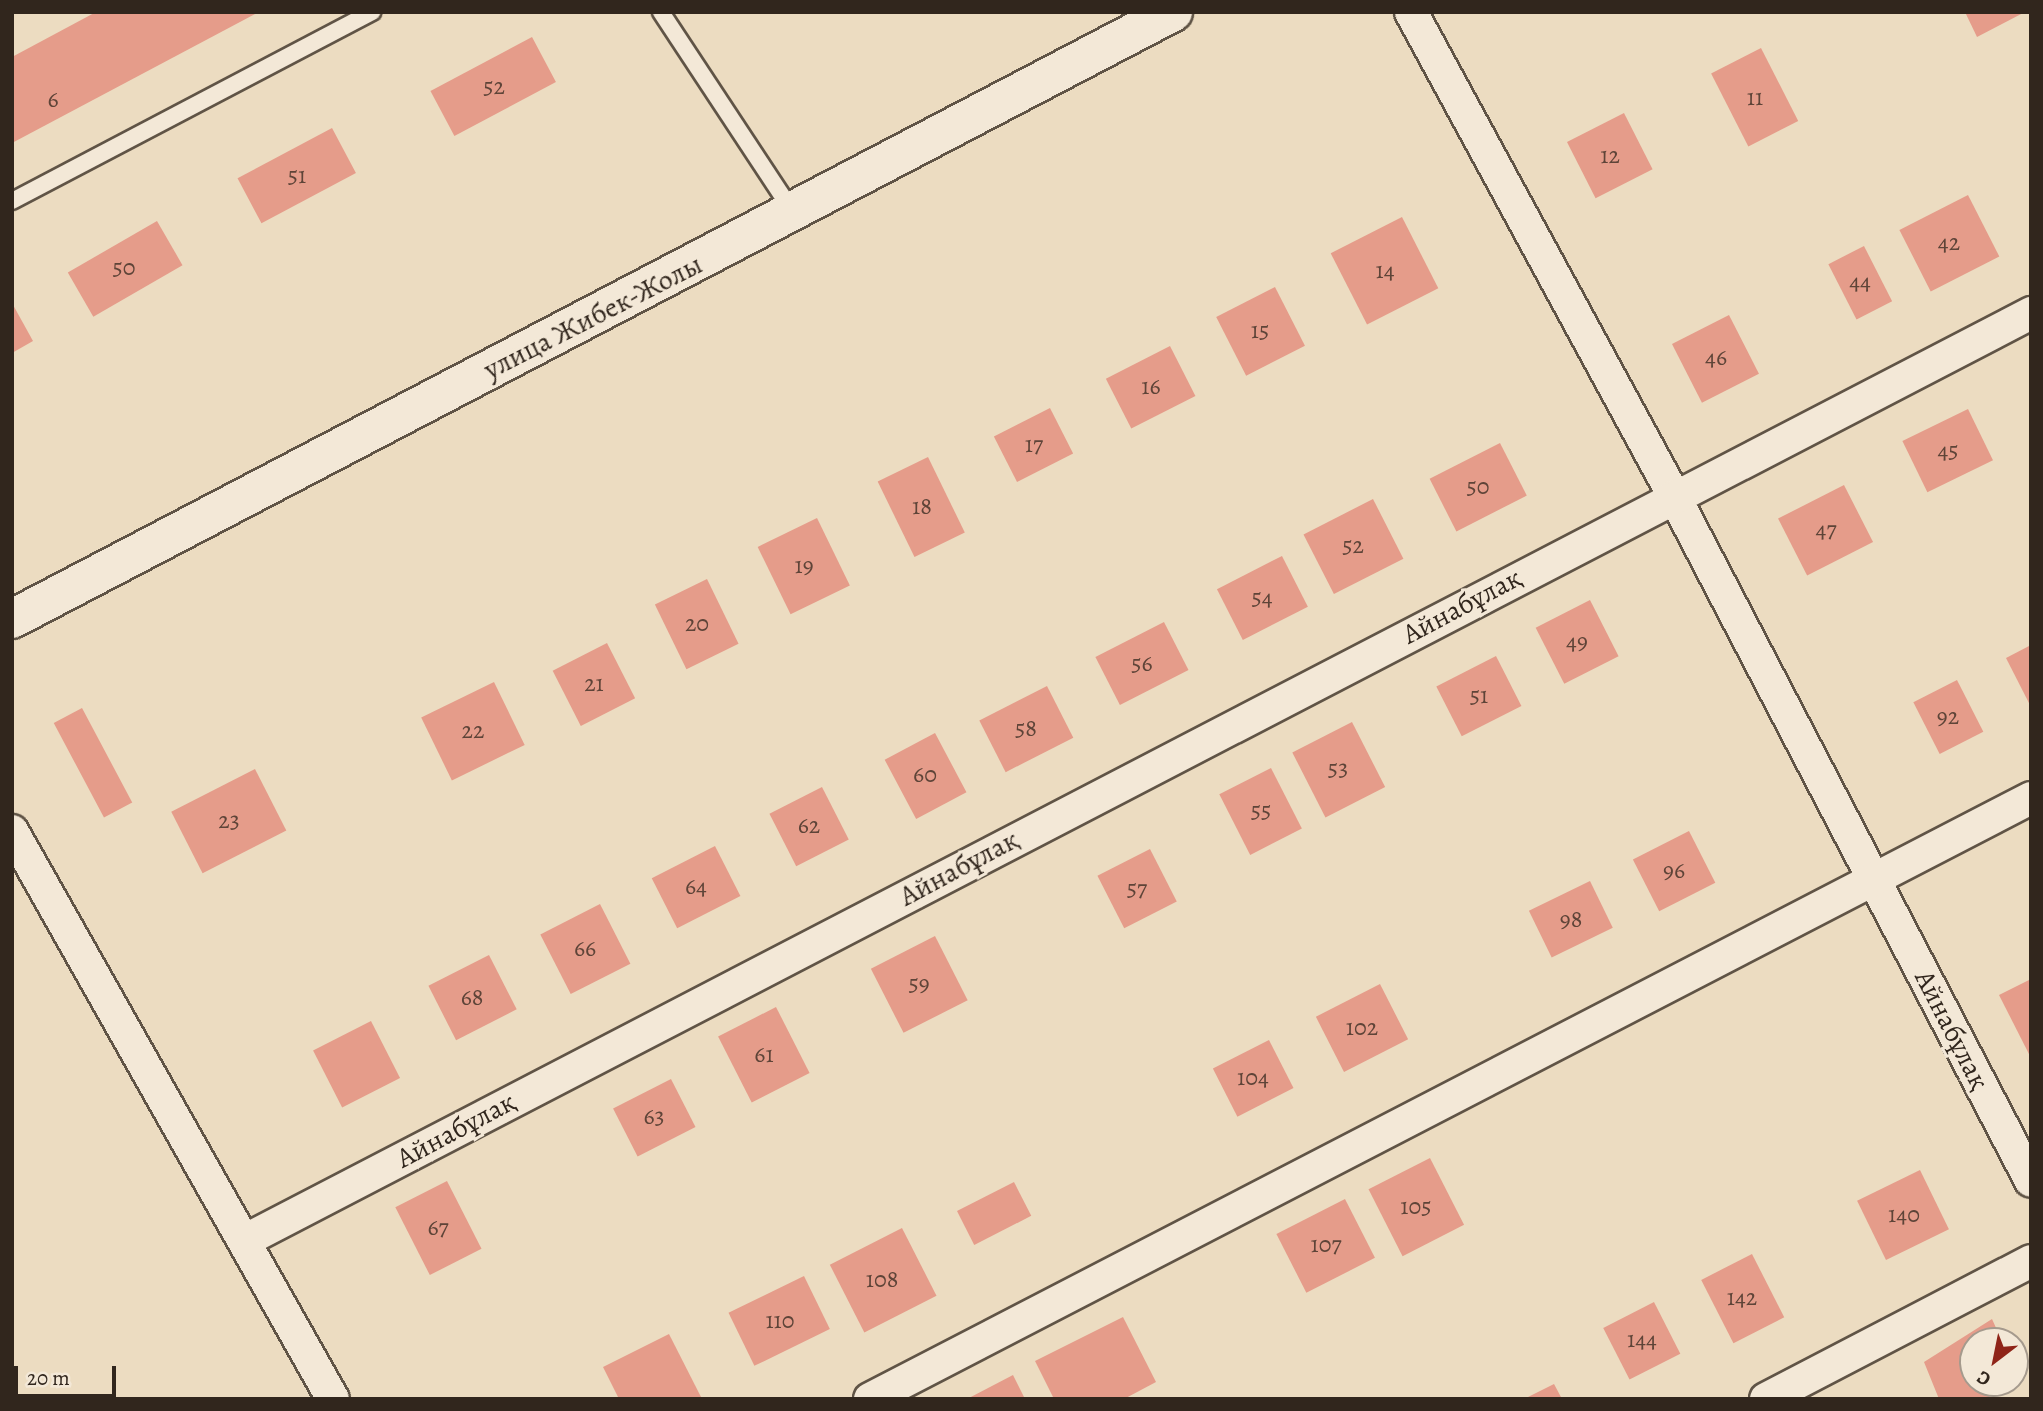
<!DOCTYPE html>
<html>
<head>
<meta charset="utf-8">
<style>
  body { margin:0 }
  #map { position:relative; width:2043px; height:1411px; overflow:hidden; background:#ecdcc1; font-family:Alegreya,serif }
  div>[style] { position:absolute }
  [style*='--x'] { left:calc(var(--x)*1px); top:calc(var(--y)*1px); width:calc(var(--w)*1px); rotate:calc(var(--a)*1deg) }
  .building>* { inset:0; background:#e59c8a; transform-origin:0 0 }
  .roads { filter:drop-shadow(2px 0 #605446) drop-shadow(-2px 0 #605446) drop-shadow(0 2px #605446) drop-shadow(0 -2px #605446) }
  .service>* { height:16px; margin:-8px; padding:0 8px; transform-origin:8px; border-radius:8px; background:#f3e8d7 }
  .minor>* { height:32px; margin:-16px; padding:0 16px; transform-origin:16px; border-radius:16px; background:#f3e8d7 }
  .tertiary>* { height:38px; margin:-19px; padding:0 19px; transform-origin:19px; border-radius:19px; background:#f3e8d7 }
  span { translate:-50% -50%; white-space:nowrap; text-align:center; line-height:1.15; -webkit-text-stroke:6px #f3e8d7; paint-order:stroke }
  .number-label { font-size:24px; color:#5e4438 }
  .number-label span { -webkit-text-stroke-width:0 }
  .street-label { font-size:28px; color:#31261d }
  .frame { position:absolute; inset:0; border:14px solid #31261d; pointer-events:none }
  .north { position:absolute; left:1959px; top:1327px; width:70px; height:70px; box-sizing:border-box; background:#f3e8d7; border:2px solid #a59a8d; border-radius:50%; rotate:212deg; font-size:19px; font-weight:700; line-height:28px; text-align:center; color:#31261d }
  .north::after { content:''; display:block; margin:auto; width:24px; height:32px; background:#8f2418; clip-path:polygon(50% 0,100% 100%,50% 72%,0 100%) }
  .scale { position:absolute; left:14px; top:1366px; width:102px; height:32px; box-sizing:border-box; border:4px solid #31261d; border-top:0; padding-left:9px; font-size:21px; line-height:24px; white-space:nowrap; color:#31261d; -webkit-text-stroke:5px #f3e8d7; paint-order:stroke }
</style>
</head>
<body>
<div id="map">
  <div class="building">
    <div style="clip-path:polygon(96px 12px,259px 12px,12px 143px,12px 57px)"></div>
    <div style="clip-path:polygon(1965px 12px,2025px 12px,1977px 37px)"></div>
    <div style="left:532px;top:37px;width:51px;height:115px;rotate:62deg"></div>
    <div style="left:1761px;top:48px;width:82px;height:56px;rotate:63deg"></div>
    <div style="left:1624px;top:113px;width:63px;height:64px;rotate:63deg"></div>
    <div style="left:332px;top:128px;width:51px;height:107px;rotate:62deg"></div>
    <div style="left:1968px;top:195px;width:69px;height:77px;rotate:63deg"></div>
    <div style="left:1402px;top:217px;width:80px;height:80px;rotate:63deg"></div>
    <div style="left:157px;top:221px;width:51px;height:103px;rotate:60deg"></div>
    <div style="left:1864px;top:246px;width:62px;height:40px;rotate:63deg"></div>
    <div style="left:1275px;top:287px;width:66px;height:66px;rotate:63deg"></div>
    <div style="clip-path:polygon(12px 303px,33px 341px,12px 353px)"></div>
    <div style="left:1729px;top:315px;width:66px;height:64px;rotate:63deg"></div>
    <div style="left:1170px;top:346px;width:56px;height:72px;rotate:63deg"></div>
    <div style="left:1050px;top:408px;width:51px;height:63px;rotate:63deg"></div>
    <div style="left:1968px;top:409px;width:57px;height:73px;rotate:64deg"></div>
    <div style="left:1500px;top:443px;width:59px;height:79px;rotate:63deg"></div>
    <div style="left:928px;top:457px;width:84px;height:56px;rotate:64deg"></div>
    <div style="left:1844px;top:485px;width:64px;height:74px;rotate:63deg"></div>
    <div style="left:1373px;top:499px;width:67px;height:78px;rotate:63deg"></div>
    <div style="left:817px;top:518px;width:75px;height:66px;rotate:64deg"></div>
    <div style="left:1282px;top:556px;width:57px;height:73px;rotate:63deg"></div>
    <div style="left:707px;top:579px;width:72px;height:58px;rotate:64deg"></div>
    <div style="left:1590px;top:600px;width:63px;height:61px;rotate:63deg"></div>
    <div style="left:1164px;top:622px;width:54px;height:77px;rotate:63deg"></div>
    <div style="left:607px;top:643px;width:62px;height:61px;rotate:63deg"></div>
    <div style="clip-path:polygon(2031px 645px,2031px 707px,2006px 658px)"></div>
    <div style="left:1496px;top:656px;width:56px;height:67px;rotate:63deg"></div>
    <div style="left:1957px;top:680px;width:58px;height:49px;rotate:63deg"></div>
    <div style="left:494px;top:682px;width:70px;height:81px;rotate:64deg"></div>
    <div style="left:1047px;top:686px;width:58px;height:76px;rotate:63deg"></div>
    <div style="left:82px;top:708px;width:107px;height:32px;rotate:62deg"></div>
    <div style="left:1352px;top:722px;width:73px;height:67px;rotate:63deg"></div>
    <div style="left:935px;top:733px;width:67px;height:57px;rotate:62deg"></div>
    <div style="left:1271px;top:768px;width:68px;height:58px;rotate:63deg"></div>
    <div style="left:255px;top:769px;width:69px;height:94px;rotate:63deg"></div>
    <div style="left:822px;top:787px;width:59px;height:59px;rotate:63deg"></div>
    <div style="left:1689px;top:831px;width:58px;height:63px;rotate:63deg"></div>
    <div style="left:715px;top:846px;width:56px;height:71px;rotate:63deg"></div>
    <div style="left:1150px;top:849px;width:59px;height:59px;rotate:63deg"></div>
    <div style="left:1590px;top:881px;width:52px;height:68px;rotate:64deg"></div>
    <div style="left:600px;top:904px;width:67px;height:67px;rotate:63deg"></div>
    <div style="left:935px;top:936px;width:72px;height:72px;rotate:63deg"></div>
    <div style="left:489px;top:955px;width:61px;height:68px;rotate:63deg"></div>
    <div style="clip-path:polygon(2031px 979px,2031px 1058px,1999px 995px)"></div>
    <div style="left:1380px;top:984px;width:62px;height:72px;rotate:63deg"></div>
    <div style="left:776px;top:1007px;width:74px;height:65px;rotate:63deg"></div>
    <div style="left:371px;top:1021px;width:64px;height:65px;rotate:63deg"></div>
    <div style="left:1269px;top:1040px;width:54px;height:63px;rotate:63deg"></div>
    <div style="left:671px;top:1079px;width:54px;height:65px;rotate:63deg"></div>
    <div style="left:1430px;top:1158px;width:75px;height:69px;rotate:63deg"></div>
    <div style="left:1920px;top:1170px;width:66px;height:70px;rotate:64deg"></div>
    <div style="left:447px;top:1181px;width:76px;height:58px;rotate:63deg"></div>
    <div style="left:1014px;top:1182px;width:38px;height:64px;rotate:63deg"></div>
    <div style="left:1345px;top:1199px;width:66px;height:77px;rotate:63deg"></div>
    <div style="left:902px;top:1228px;width:76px;height:81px;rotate:63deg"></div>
    <div style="left:1752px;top:1254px;width:71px;height:57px;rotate:63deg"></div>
    <div style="left:804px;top:1276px;width:59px;height:84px;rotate:64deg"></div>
    <div style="left:1654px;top:1302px;width:58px;height:57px;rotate:63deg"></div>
    <div style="clip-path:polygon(1123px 1317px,1156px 1382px,1124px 1399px,1054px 1399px,1035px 1361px)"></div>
    <div style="clip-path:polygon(1992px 1319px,2002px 1341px,1973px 1341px,1973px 1383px,2014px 1383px,1985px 1399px,1939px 1399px,1924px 1362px)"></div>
    <div style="clip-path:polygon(669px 1334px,701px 1397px,619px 1399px,603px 1367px)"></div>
    <div style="clip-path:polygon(1013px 1375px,1025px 1399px,967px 1399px)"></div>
    <div style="clip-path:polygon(1554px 1384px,1562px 1399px,1524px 1399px)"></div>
  </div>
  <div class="roads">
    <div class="service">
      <div style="--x:661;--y:12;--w:238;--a:56.6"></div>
      <div style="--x:12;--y:201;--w:407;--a:-27.7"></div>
    </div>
    <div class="minor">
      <div style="--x:1411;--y:12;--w:551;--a:61.48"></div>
      <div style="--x:1674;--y:496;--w:772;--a:62.47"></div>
      <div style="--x:12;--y:831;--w:652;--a:60.53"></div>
      <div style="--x:244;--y:1241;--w:2014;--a:-27.44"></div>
      <div style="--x:870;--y:1399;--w:1307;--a:-27.37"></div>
      <div style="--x:1766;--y:1399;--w:299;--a:-27.5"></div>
    </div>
    <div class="tertiary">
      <div style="--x:12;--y:619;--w:1310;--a:-27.6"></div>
    </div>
  </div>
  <div class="number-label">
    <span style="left:494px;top:87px">52</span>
    <span style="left:1755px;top:98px">11</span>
    <span style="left:53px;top:100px">6</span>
    <span style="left:1610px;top:156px">12</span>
    <span style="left:297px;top:176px">51</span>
    <span style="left:1949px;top:243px">42</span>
    <span style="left:124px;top:268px">50</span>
    <span style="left:1385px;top:271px">14</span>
    <span style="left:1860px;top:282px">44</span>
    <span style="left:1260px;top:331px">15</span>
    <span style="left:1716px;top:358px">46</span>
    <span style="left:1151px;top:387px">16</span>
    <span style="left:1034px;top:445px">17</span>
    <span style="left:1948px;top:451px">45</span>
    <span style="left:1478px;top:487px">50</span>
    <span style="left:922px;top:507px">18</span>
    <span style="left:1826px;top:530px">47</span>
    <span style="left:1353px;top:546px">52</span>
    <span style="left:804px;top:566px">19</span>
    <span style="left:1262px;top:598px">54</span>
    <span style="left:697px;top:624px">20</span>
    <span style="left:1577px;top:642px">49</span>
    <span style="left:1142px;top:664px">56</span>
    <span style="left:594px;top:684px">21</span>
    <span style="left:1479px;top:696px">51</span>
    <span style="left:1948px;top:717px">92</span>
    <span style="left:1026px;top:729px">58</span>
    <span style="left:473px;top:731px">22</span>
    <span style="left:1338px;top:769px">53</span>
    <span style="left:925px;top:775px">60</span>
    <span style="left:1261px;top:811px">55</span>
    <span style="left:229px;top:821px">23</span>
    <span style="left:809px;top:826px">62</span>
    <span style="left:1674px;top:871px">96</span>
    <span style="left:696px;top:887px">64</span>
    <span style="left:1137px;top:889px">57</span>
    <span style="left:1571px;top:920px">98</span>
    <span style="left:585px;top:949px">66</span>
    <span style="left:919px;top:984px">59</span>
    <span style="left:472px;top:998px">68</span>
    <span style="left:1362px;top:1028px">102</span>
    <span style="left:764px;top:1055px">61</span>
    <span style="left:1253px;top:1078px">104</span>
    <span style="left:654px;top:1117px">63</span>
    <span style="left:1416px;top:1207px">105</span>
    <span style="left:1904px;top:1215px">140</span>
    <span style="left:438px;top:1228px">67</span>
    <span style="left:1326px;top:1245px">107</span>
    <span style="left:882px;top:1280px">108</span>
    <span style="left:1742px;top:1298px">142</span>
    <span style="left:780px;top:1321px">110</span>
    <span style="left:1642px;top:1340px">144</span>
  </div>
  <div class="street-label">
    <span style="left:593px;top:317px;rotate:-27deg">улица Жибек-Жолы</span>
    <span style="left:1462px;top:606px;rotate:-28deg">Айнабұлақ</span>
    <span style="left:959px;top:868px;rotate:-28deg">Айнабұлақ</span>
    <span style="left:1952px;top:1030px;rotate:63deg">Айнабұлақ</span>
    <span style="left:456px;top:1130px;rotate:-28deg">Айнабұлақ</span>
  </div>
  <div class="frame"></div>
  <div class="north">С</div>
  <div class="scale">20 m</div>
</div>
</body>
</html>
